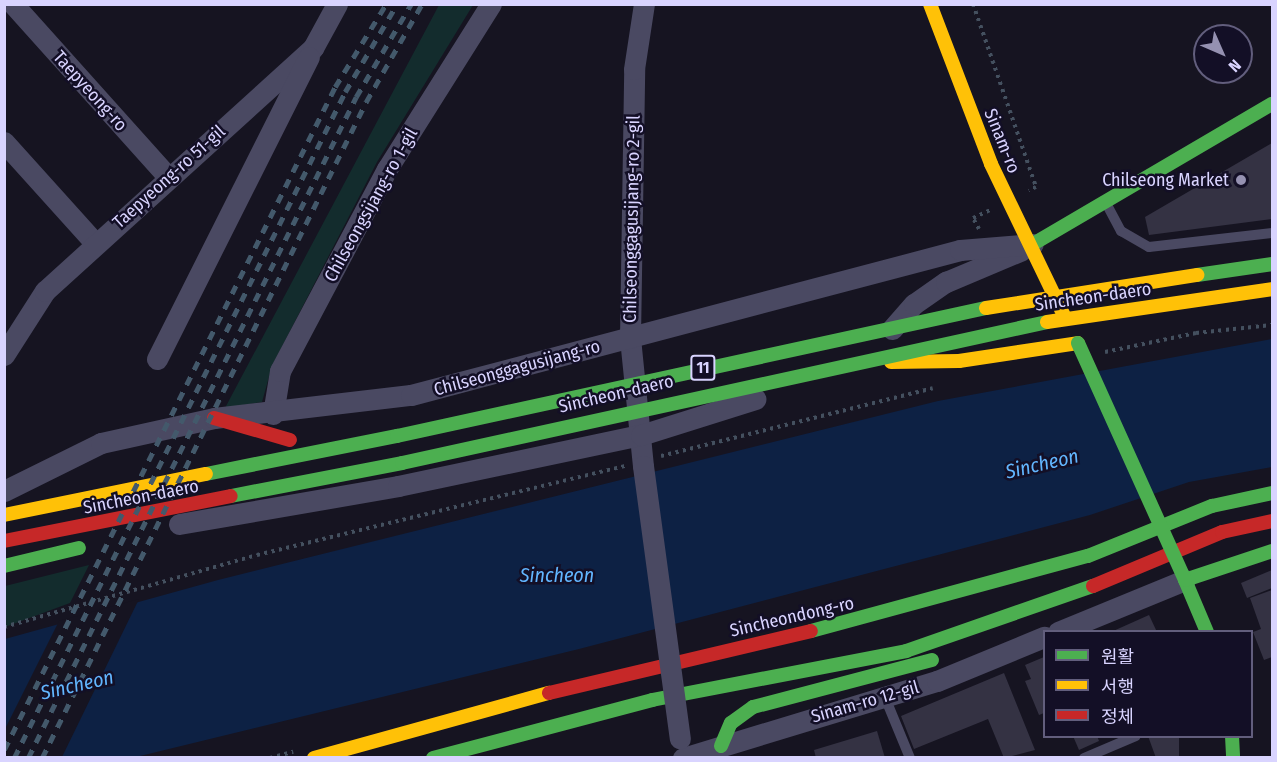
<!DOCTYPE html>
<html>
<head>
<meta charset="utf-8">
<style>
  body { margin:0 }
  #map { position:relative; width:1277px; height:762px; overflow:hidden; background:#161421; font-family:"Fira Sans Condensed","Noto Sans KR",sans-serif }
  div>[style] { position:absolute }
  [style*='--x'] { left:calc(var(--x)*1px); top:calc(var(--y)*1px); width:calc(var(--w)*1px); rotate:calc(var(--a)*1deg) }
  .green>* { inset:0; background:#132c2d }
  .water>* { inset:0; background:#0d2144 }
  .pier>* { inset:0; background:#161421 }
  .building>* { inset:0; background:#343243 }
  .path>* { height:4px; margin-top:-2px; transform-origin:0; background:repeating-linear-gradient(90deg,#44505f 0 3px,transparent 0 7.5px) }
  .lane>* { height:10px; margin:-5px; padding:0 5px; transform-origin:5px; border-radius:5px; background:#4a4962 }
  .street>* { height:21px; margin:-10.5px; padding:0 10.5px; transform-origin:10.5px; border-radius:10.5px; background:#4a4962 }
  .fast>* { height:14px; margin:-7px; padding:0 7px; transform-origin:7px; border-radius:7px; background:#4caf50 }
  .slow>* { height:14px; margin:-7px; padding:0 7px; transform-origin:7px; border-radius:7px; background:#ffc107 }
  .jam>* { height:14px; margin:-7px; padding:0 7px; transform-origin:7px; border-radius:7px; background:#c62828 }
  .rail>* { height:4.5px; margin-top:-2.25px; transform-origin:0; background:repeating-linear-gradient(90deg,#43596b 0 9px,transparent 0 17px) }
  .street-bridge>* { height:21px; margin:-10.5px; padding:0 10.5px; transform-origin:10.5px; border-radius:10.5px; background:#4a4962 }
  .fast-bridge>* { height:14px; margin:-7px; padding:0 7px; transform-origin:7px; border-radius:7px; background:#4caf50 }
  .slow-bridge>* { height:14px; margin:-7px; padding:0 7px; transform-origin:7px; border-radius:7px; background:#ffc107 }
  .dots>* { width:16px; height:16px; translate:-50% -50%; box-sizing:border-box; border:3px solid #130f26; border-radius:50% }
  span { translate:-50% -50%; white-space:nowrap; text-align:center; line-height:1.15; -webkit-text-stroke:5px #130f26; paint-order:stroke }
  .shield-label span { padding:2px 4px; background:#130f26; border:2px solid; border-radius:4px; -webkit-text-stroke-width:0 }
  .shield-label { font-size:16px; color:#d9d4ff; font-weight:700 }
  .street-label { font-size:18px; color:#d9d4ff }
  .poi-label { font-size:18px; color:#d9d4ff }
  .right { translate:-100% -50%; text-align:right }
  .water-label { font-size:20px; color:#62b6ff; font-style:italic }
  .frame { position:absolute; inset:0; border:6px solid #d9d4ff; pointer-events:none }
  .legend { position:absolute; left:1043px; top:630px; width:210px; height:108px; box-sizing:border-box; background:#130f26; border:2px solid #625e7d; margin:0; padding:8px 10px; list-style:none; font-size:18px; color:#d9d4ff }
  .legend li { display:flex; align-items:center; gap:12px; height:30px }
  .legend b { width:30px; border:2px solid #625e7d }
  .north { position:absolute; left:1193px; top:24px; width:60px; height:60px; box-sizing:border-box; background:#130f26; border:2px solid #625e7d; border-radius:50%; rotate:135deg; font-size:16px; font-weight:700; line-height:24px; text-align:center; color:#d9d4ff }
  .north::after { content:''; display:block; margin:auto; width:21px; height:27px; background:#9591b1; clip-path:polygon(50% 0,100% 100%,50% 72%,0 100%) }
</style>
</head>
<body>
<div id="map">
  <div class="green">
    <div style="clip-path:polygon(439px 5px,473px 5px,377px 162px,272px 366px,262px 402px,225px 408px)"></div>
    <div style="clip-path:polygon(89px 565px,70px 603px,5px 627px,5px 586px)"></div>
  </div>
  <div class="water">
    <div style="clip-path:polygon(1272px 339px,1272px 467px,1189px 482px,1090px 515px,579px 649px,136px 757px,5px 758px,5px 639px,218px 580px,938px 401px)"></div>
  </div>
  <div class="pier">
    <div style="clip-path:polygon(139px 599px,62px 757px,5px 757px,5px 729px,59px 621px)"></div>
  </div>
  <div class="building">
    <div style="clip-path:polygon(1272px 143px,1272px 219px,1149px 235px,1145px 217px)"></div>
    <div style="clip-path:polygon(1272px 570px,1272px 588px,1247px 598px,1241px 583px)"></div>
    <div style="clip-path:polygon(1272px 590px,1272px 657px,1264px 660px,1253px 632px,1261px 629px,1250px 598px)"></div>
    <div style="clip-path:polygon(1149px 615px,1157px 632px,1111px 632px)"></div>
    <div style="clip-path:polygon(1044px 657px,1044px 713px,1039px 715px,1025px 681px,1031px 679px,1025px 665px)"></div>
    <div style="clip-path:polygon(1004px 673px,1035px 750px,1004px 758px,988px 719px,914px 749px,901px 716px)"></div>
    <div style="clip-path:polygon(877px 731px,885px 758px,816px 758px,814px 750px)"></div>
    <div style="clip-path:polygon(1073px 736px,1097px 736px,1099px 741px,1079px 750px)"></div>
    <div style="clip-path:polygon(1148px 736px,1179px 736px,1179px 758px,1156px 758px)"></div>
  </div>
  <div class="path">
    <div style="--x:973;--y:4;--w:194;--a:71"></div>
    <div style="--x:1036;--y:187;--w:8;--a:157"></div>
    <div style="--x:979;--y:229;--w:13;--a:-119"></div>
    <div style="--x:973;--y:218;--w:19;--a:-25"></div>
    <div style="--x:1105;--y:352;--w:93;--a:-11.8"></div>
    <div style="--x:1196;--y:333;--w:76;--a:-6"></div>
    <div style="--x:661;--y:456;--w:280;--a:-14"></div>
    <div style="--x:4;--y:627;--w:263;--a:-15.9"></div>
    <div style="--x:257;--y:555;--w:379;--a:-13.6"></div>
    <div style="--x:270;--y:758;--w:24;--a:-15"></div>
  </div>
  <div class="lane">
    <div style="--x:1106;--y:203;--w:32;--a:62"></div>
    <div style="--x:1121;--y:231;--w:32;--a:30"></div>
    <div style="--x:1149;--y:247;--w:124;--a:-6.5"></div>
    <div style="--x:884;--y:695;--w:68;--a:67.6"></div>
    <div style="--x:1084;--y:758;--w:56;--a:-22.9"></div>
  </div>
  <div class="street">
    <div style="--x:13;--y:4;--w:232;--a:48.1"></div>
    <div style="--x:4;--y:142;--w:137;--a:48"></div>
    <div style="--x:892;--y:329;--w:33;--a:-49"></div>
    <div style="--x:914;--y:304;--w:39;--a:-35"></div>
    <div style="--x:946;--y:282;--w:82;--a:-22.8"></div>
    <div style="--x:4;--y:355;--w:76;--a:-57.4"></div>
    <div style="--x:45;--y:291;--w:362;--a:-42.2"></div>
    <div style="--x:313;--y:48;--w:50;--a:-61.4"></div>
    <div style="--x:157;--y:359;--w:338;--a:-63.3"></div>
    <div style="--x:273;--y:414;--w:44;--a:-80.8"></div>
    <div style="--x:280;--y:371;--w:229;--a:-62.1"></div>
    <div style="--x:387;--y:169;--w:195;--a:-57.8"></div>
    <div style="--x:643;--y:466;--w:129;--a:-95.8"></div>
    <div style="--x:630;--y:338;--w:269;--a:-89.1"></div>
    <div style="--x:634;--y:69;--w:66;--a:-81.3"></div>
    <div style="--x:4;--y:491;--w:108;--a:-26.3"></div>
    <div style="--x:101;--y:443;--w:116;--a:-12.5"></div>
    <div style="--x:214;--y:418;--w:198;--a:-6.7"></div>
    <div style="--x:411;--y:395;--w:568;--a:-14.79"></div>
    <div style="--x:960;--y:250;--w:73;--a:-4.7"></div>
    <div style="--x:179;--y:524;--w:222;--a:-9.8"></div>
    <div style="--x:398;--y:486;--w:248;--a:-11.9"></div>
    <div style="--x:641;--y:435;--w:120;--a:-17.5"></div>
    <div style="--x:1058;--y:632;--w:137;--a:-22.3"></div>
    <div style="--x:683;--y:758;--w:265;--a:-16.9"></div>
    <div style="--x:937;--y:681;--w:116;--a:-22.4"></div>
  </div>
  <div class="fast">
    <div style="--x:1033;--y:244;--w:277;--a:-30.4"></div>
    <div style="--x:206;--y:474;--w:195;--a:-11.3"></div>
    <div style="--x:231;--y:496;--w:174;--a:-10.9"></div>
    <div style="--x:4;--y:566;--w:77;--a:-13.5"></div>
    <div style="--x:811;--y:631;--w:287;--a:-15.2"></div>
    <div style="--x:1088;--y:556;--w:134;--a:-22"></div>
    <div style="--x:1212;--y:506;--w:61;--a:-12.2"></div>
    <div style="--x:1207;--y:632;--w:56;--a:-112.9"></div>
    <div style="--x:1185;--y:580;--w:92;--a:-18.4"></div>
    <div style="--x:1232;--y:736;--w:22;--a:87"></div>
    <div style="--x:721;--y:746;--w:25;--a:-67"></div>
    <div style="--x:731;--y:723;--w:27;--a:-36"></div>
    <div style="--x:753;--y:707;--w:185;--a:-14.7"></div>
    <div style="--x:433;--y:758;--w:227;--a:-14.8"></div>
    <div style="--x:652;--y:700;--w:259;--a:-10.9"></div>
    <div style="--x:906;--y:651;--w:198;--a:-19.2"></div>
  </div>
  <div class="slow">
    <div style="--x:930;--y:4;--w:171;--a:69.1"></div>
    <div style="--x:991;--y:164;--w:169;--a:64.3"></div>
    <div style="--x:891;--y:362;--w:68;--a:-0.8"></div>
    <div style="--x:959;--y:361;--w:120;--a:-8.6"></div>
    <div style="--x:4;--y:515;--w:206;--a:-11.5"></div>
    <div style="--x:314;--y:758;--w:244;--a:-15.5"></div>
  </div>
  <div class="jam">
    <div style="--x:214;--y:418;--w:79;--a:16.1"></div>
    <div style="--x:4;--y:541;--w:231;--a:-11.2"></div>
    <div style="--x:1093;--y:586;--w:140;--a:-22.7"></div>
    <div style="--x:1222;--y:532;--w:51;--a:-12.4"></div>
    <div style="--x:549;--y:693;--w:269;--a:-13.3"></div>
  </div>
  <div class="rail">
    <div style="--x:4;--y:750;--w:741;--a:-63.47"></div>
    <div style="--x:335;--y:87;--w:97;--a:-58.4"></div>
    <div style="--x:14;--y:758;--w:744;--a:-63.57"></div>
    <div style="--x:345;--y:92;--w:102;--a:-59.4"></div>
    <div style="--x:28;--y:758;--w:738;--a:-63.61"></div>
    <div style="--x:356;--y:97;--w:108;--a:-59.4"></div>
    <div style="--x:42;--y:758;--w:732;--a:-63.72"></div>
    <div style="--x:366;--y:102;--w:113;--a:-60.3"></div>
  </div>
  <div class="street-bridge">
    <div style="--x:643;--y:466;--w:275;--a:82.3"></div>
  </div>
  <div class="fast-bridge">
    <div style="--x:1197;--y:275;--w:76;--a:-8.3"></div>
    <div style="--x:1078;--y:343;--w:260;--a:65.7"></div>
    <div style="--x:397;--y:436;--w:603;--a:-12.26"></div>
    <div style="--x:402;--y:463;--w:660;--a:-12.33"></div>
  </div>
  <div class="slow-bridge">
    <div style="--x:986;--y:308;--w:214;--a:-8.9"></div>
    <div style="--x:1047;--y:322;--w:227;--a:-8.3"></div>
  </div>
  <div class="dots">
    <div style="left:1241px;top:180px;background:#9591b1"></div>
  </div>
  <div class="shield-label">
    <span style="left:703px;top:368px">11</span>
  </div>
  <div class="street-label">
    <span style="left:90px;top:91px;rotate:48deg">Taepyeong-ro</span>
    <span style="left:1002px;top:141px;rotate:68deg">Sinam-ro</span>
    <span style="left:169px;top:177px;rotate:-42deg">Taepyeong-ro 51-gil</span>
    <span style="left:371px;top:205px;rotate:-61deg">Chilseongsijang-ro 1-gil</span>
    <span style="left:632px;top:219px;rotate:-89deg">Chilseonggagusijang-ro 2-gil</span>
    <span style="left:1093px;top:297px;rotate:-8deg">Sincheon-daero</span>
    <span style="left:517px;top:368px;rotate:-15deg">Chilseonggagusijang-ro</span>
    <span style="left:616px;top:394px;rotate:-13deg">Sincheon-daero</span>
    <span style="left:141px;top:497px;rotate:-11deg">Sincheon-daero</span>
    <span style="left:792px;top:617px;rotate:-13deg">Sincheondong-ro</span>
    <span style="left:865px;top:702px;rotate:-16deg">Sinam-ro 12-gil</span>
  </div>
  <div class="poi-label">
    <span class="right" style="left:1229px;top:180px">Chilseong Market</span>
  </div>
  <div class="water-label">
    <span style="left:1042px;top:464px;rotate:-13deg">Sincheon</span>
    <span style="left:557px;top:575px">Sincheon</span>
    <span style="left:77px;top:685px;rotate:-13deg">Sincheon</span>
  </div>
  <div class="frame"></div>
  <ul class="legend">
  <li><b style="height:8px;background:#4caf50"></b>원활</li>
  <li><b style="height:8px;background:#ffc107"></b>서행</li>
  <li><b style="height:8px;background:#c62828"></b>정체</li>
  </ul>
  <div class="north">N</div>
</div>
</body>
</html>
